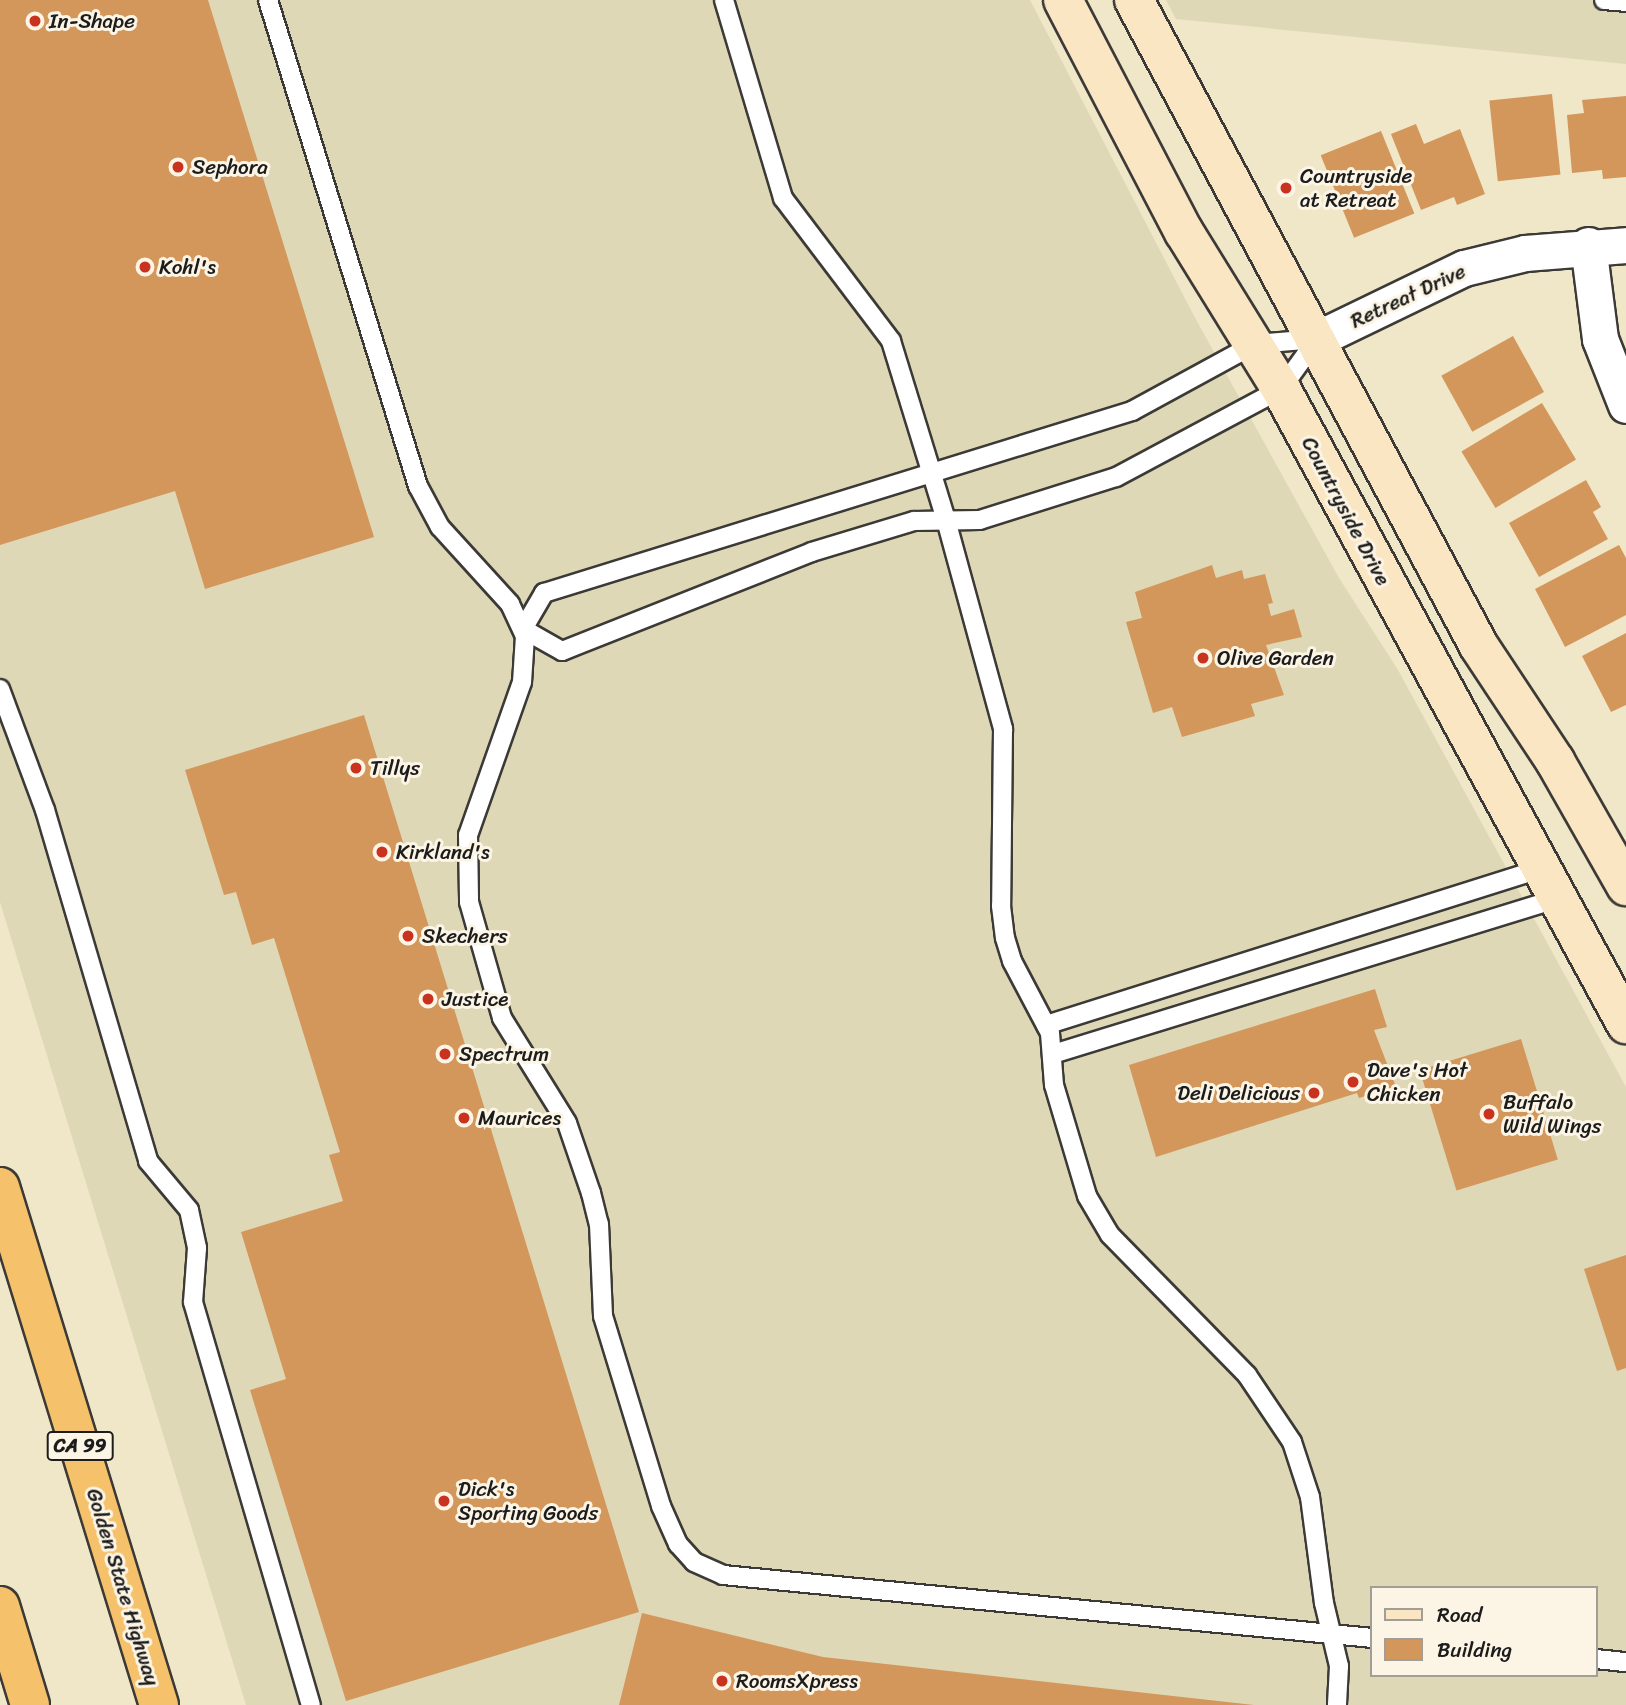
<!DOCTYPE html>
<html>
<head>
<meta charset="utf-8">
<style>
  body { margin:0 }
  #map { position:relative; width:1626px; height:1705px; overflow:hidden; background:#f0e6c8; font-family:Sriracha,sans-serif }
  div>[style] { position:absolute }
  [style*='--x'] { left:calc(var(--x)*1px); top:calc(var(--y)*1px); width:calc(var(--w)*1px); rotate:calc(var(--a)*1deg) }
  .built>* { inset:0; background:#ded8b7 }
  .building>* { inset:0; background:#d3975b; transform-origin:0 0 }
  .roads { filter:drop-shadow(2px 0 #3c3a36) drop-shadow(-2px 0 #3c3a36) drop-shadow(0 2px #3c3a36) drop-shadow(0 -2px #3c3a36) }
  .lane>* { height:18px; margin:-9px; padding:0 9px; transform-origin:9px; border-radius:9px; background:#fff }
  .street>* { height:35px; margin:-17.5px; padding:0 17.5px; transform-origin:17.5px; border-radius:17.5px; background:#fff }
  .secondary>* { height:38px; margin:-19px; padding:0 19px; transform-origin:19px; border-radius:19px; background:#fbe6c4 }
  .highway>* { height:38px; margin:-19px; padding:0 19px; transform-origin:19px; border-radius:19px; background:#f5c16b }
  .dots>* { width:19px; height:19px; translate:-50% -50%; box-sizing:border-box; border:4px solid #fcf5e5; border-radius:50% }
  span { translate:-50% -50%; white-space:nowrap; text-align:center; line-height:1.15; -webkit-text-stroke:6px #fcf5e5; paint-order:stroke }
  .shield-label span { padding:2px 5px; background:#fcf5e5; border:2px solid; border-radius:5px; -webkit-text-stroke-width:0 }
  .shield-label { font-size:19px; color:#1c1c1c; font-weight:700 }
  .poi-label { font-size:21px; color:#1c1c1c }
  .left { translate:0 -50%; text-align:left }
  .right { translate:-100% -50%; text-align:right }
  .street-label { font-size:21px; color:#1c1c1c }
  .legend { position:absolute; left:1370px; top:1586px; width:228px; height:91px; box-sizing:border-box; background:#fcf5e5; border:2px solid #a29e95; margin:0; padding:9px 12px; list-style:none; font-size:21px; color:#1c1c1c }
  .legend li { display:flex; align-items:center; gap:14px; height:35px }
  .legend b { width:35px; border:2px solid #a29e95 }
</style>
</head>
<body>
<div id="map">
  <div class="built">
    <div style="clip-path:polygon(evenodd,0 0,1030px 0,1193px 314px,1339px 578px,1398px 670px,1626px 1087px,1626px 1705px,246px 1705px,0 902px,0 0,1372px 1588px,1596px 1588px,1596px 1675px,1372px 1675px,1372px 1588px)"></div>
    <div style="clip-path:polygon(1166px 0,1626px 0,1626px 64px,1176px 19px)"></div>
  </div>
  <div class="building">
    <div style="clip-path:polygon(0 0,208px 0,374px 537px,205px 589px,175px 491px,0 545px)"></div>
    <div style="left:1552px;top:94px;width:81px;height:63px;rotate:84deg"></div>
    <div style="clip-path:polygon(1626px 96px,1626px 177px,1603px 179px,1602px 170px,1572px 173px,1567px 115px,1584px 113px,1582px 100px)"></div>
    <div style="clip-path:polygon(1416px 124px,1424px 144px,1460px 129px,1485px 194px,1457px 205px,1454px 197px,1421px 210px,1391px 134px)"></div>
    <div style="left:1381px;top:131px;width:89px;height:65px;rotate:68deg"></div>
    <div style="left:1513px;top:336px;width:64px;height:82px;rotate:61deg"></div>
    <div style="left:1542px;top:403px;width:66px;height:94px;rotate:59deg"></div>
    <div style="clip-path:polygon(1586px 480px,1601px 507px,1593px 512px,1608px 539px,1539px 577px,1509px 523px)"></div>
    <div style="clip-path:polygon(1619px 545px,1626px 558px,1626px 615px,1565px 647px,1535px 589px)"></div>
    <div style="clip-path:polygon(1212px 565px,1216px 578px,1242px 570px,1244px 579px,1265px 574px,1273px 603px,1268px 604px,1271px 616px,1294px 609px,1302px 637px,1266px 645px,1284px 695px,1251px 704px,1255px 716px,1182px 737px,1172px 707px,1153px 713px,1126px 622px,1142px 618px,1135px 592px)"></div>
    <div style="clip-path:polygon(1626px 633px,1626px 705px,1611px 712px,1582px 656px)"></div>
    <div style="clip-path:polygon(364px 715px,639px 1612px,346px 1701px,250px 1390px,286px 1379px,241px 1232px,343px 1201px,329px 1155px,340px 1152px,274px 938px,252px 945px,236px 892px,224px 895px,185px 770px)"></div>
    <div style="clip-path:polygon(1375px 989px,1387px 1027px,1374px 1030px,1396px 1087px,1359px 1098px,1357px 1093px,1156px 1157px,1129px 1065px)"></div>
    <div style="left:1521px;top:1039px;width:126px;height:106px;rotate:73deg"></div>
    <div style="clip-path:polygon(1626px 1255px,1626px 1368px,1617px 1371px,1584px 1269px)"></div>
    <div style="clip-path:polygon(642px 1613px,823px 1657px,1254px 1705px,619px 1705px)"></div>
  </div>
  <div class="roads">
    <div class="lane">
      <div style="--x:268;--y:0;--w:509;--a:72.85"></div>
      <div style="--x:418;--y:486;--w:47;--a:61.8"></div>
      <div style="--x:440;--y:527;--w:104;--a:47.7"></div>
      <div style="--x:510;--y:604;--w:35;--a:65"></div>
      <div style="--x:525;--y:636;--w:46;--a:93.7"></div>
      <div style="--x:522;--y:682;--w:162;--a:109.4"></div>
      <div style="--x:468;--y:835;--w:67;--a:89.1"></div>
      <div style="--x:469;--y:902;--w:121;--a:74.1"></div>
      <div style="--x:502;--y:1018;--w:123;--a:58.2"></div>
      <div style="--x:567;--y:1123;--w:74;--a:71.1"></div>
      <div style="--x:591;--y:1193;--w:32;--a:76"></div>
      <div style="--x:599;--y:1224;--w:92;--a:87.5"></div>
      <div style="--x:603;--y:1316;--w:199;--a:73"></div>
      <div style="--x:661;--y:1506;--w:42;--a:65.9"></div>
      <div style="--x:678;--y:1544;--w:24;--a:48"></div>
      <div style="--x:694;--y:1562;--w:32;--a:24"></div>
      <div style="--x:723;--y:1575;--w:652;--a:5.54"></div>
      <div style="--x:724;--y:0;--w:207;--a:73.4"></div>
      <div style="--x:783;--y:198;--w:179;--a:52.9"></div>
      <div style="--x:891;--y:341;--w:187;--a:72.9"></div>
      <div style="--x:946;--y:520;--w:217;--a:74.7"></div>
      <div style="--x:1003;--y:729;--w:177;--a:90.6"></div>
      <div style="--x:1001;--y:906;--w:32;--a:83"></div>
      <div style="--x:1005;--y:938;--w:24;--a:73"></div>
      <div style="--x:1012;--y:961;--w:81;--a:62.2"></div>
      <div style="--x:1050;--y:1033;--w:52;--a:85.6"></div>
      <div style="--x:1054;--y:1085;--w:116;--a:73.4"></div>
      <div style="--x:1087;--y:1196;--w:45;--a:59.5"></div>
      <div style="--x:1110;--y:1235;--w:196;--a:45.6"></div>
      <div style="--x:1247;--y:1375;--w:81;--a:56.1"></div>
      <div style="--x:1292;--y:1442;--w:58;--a:71.9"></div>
      <div style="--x:1310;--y:1497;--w:107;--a:82.5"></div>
      <div style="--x:1324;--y:1603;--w:65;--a:76.6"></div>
      <div style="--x:1339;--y:1666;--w:39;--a:93"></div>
      <div style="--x:1604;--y:0;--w:22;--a:5"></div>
      <div style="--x:1317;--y:339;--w:62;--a:125.8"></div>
      <div style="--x:1281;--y:389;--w:187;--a:151.9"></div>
      <div style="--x:1116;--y:477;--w:143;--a:162.5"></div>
      <div style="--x:980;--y:520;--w:66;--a:179.1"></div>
      <div style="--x:914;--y:521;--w:107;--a:163.1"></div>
      <div style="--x:812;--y:552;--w:269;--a:158.4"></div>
      <div style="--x:562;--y:651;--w:45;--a:-150.6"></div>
      <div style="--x:523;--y:629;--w:42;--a:-59.7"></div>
      <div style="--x:544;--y:593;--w:616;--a:-17.2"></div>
      <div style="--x:1132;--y:411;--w:140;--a:-28.6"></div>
      <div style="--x:1255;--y:344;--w:62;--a:-4.6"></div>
      <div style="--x:0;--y:689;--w:129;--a:69.6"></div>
      <div style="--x:45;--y:810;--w:366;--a:73.6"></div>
      <div style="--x:148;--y:1161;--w:64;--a:50.1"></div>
      <div style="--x:189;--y:1210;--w:39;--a:78"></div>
      <div style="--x:197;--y:1248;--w:54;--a:94.2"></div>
      <div style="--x:193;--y:1302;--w:420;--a:73.7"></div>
      <div style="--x:1046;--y:1025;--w:518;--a:-17.53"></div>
      <div style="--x:1053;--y:1054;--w:526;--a:-17.13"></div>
      <div style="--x:1596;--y:1659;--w:30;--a:6"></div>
    </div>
    <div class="street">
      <div style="--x:1588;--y:245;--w:95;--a:82.7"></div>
      <div style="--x:1600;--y:339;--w:71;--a:68.5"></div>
      <div style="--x:1317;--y:339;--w:163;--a:-25.8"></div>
      <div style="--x:1464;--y:268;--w:63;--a:-13.8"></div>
      <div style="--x:1525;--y:253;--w:101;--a:-4.5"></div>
    </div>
    <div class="secondary">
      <div style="--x:1063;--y:0;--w:262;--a:62.5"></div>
      <div style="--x:1184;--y:232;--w:185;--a:58.3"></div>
      <div style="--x:1281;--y:389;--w:723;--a:61.48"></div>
      <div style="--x:1134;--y:0;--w:732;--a:61.9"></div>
      <div style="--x:1479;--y:646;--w:138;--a:56.5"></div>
      <div style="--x:1555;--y:761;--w:144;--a:60.4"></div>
    </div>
    <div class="highway">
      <div style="--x:0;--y:1187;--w:542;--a:72.94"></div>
      <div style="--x:0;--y:1606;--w:103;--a:73.1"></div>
    </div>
  </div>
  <div class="dots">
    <div style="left:35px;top:21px;background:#c8321e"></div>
    <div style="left:178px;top:167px;background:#c8321e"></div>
    <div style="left:1286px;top:188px;background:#c8321e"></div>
    <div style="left:145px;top:267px;background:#c8321e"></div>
    <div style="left:1203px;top:658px;background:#c8321e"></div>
    <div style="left:356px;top:768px;background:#c8321e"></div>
    <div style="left:382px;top:852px;background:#c8321e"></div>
    <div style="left:408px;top:936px;background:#c8321e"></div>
    <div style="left:428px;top:999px;background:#c8321e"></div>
    <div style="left:445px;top:1054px;background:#c8321e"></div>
    <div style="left:1353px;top:1082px;background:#c8321e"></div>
    <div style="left:1314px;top:1093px;background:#c8321e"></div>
    <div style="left:1489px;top:1114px;background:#c8321e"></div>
    <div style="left:464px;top:1118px;background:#c8321e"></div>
    <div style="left:444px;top:1501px;background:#c8321e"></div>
    <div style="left:722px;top:1681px;background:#c8321e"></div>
  </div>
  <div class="shield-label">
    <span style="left:80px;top:1446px">CA 99</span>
  </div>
  <div class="poi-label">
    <span class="left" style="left:49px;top:21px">In-Shape</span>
    <span class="left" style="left:192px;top:167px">Sephora</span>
    <span class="left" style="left:1300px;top:188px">Countryside<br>at Retreat</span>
    <span class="left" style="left:159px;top:267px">Kohl's</span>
    <span class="left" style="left:1217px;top:658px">Olive Garden</span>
    <span class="left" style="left:370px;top:768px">Tillys</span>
    <span class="left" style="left:396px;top:852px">Kirkland's</span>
    <span class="left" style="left:422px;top:936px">Skechers</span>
    <span class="left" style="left:442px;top:999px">Justice</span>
    <span class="left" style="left:459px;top:1054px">Spectrum</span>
    <span class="left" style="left:1367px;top:1082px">Dave's Hot<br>Chicken</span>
    <span class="right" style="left:1300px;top:1093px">Deli Delicious</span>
    <span class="left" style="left:1503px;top:1114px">Buffalo<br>Wild Wings</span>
    <span class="left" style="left:478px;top:1118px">Maurices</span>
    <span class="left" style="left:458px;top:1501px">Dick's<br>Sporting Goods</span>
    <span class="left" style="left:736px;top:1681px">RoomsXpress</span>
  </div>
  <div class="street-label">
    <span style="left:1408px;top:296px;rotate:-25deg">Retreat Drive</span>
    <span style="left:1346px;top:511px;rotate:62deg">Countryside Drive</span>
    <span style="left:123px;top:1587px;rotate:73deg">Golden State Highway</span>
  </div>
  <ul class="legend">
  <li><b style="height:9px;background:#fbe6c4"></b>Road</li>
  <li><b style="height:19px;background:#d3975b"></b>Building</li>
  </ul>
</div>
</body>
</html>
